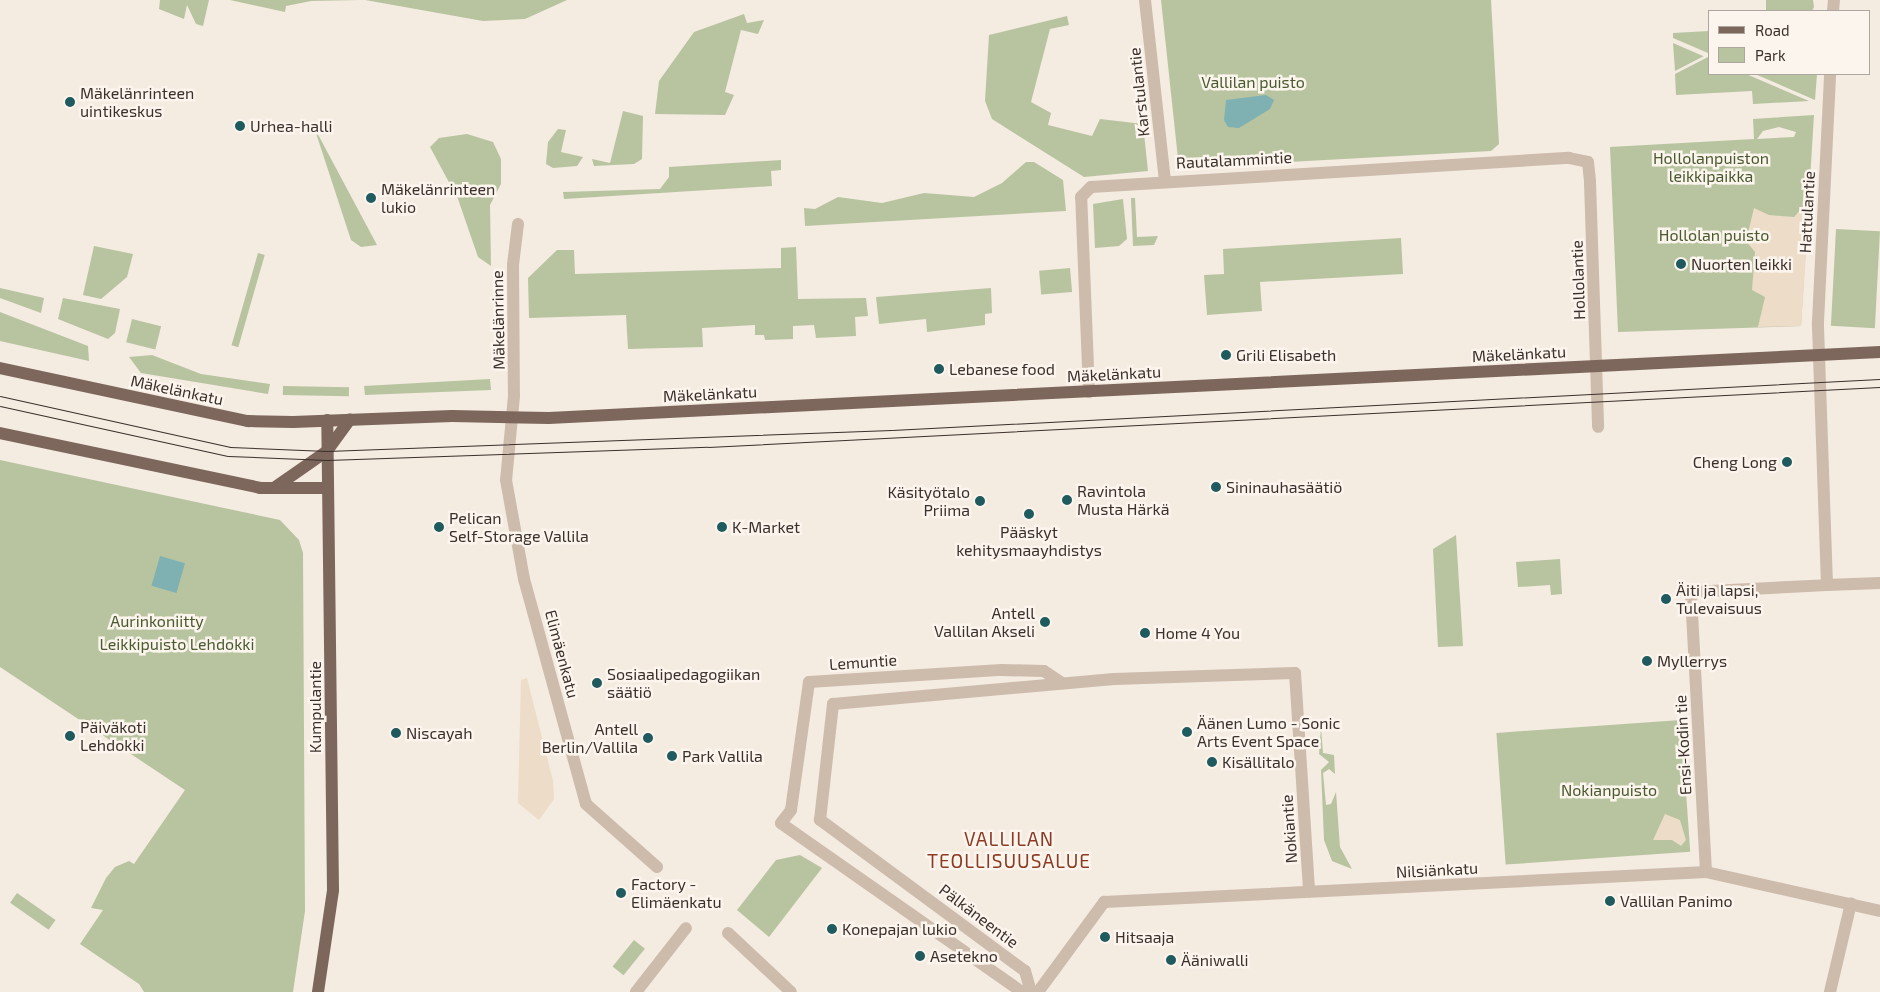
<!DOCTYPE html>
<html>
<head>
<meta charset="utf-8">
<style>
  body { margin:0 }
  #map { position:relative; width:1880px; height:992px; overflow:hidden; background:#f4ebe1; font-family:"Exo 2",sans-serif }
  div>[style] { position:absolute }
  [style*='--x'] { left:calc(var(--x)*1px); top:calc(var(--y)*1px); width:calc(var(--w)*1px); rotate:calc(var(--a)*1deg) }
  .green>* { inset:0; background:#b8c4a0; transform-origin:0 0 }
  .plaza>* { inset:0; background:#ecdcc8 }
  .water>* { inset:0; background:#7fb0b2; transform-origin:0 0 }
  .minor>* { height:12px; margin:-6px; padding:0 6px; transform-origin:6px; border-radius:6px; background:#cdbbac }
  .major>* { height:12px; margin:-6px; padding:0 6px; transform-origin:6px; border-radius:6px; background:#7d675c }
  .tram>* { height:1px; margin:-0.5px; padding:0 0.5px; transform-origin:0.5px; border-radius:0.5px; background:#3b302b }
  .dots>* { width:14px; height:14px; translate:-50% -50%; box-sizing:border-box; border:2px solid #fbf5ee; border-radius:50% }
  span { translate:-50% -50%; white-space:nowrap; text-align:center; line-height:1.15; -webkit-text-stroke:5px #fbf5ee; paint-order:stroke }
  .park-label { font-size:16px; color:#4a5a2e }
  .street-label { font-size:16px; color:#3b302b }
  .poi-label { font-size:16px; color:#3b302b }
  .left { translate:0 -50%; text-align:left }
  .right { translate:-100% -50%; text-align:right }
  .quarter-label { font-size:19px; color:#8c3b22; letter-spacing:1px }
  .legend { position:absolute; left:1708px; top:10px; width:162px; height:65px; box-sizing:border-box; background:#fbf5ee; border:1px solid #aea6a0; margin:0; padding:6px 9px; list-style:none; font-size:15px; color:#3b302b }
  .legend li { display:flex; align-items:center; gap:10px; height:25px }
  .legend b { width:25px; border:1px solid #aea6a0 }
</style>
</head>
<body>
<div id="map">
  <div class="green">
    <div style="clip-path:polygon(160px 0,209px 0,203px 26px,196px 24px,187px 5px,184px 19px,159px 9px)"></div>
    <div style="clip-path:polygon(230px 0,360px 0,311px 1px,286px 6px,285px 12px)"></div>
    <div style="clip-path:polygon(365px 0,567px 0,525px 19px,483px 21px)"></div>
    <div style="clip-path:polygon(1161px 0,1491px 0,1499px 144px,1491px 151px,1179px 168px)"></div>
    <div style="clip-path:polygon(1766px 0,1813px 0,1814px 7px,1812px 11px,1766px 11px)"></div>
    <div style="clip-path:polygon(744px 14px,747px 23px,764px 20px,758px 34px,741px 30px,725px 92px,734px 95px,725px 115px,655px 114px,659px 81px,694px 32px)"></div>
    <div style="clip-path:polygon(1067px 16px,1069px 25px,1050px 29px,1031px 102px,1051px 113px,1048px 125px,1092px 136px,1100px 119px,1143px 124px,1148px 171px,1084px 177px,992px 119px,985px 101px,989px 35px)"></div>
    <div style="clip-path:polygon(1709px 31px,1708px 53px,1673px 38px,1673px 33px)"></div>
    <div style="clip-path:polygon(1673px 43px,1703px 56px,1704px 56px,1675px 71px)"></div>
    <div style="clip-path:polygon(1708px 57px,1709px 74px,1746px 74px,1809px 101px,1753px 104px,1752px 91px,1676px 95px,1675px 74px)"></div>
    <div style="clip-path:polygon(1755px 74px,1817px 74px,1815px 100px)"></div>
    <div style="clip-path:polygon(623px 111px,643px 116px,642px 159px,634px 164px,594px 166px,592px 159px,610px 163px)"></div>
    <div style="clip-path:polygon(evenodd,1814px 115px,1801px 326px,1618px 332px,1610px 147px,1754px 139px,1753px 119px,1814px 115px,1779px 127px,1796px 132px,1794px 137px,1757px 139px,1763px 131px,1779px 127px)"></div>
    <div style="clip-path:polygon(314px 127px,377px 245px,361px 247px,351px 240px)"></div>
    <div style="clip-path:polygon(558px 129px,566px 130px,561px 152px,583px 157px,577px 166px,553px 168px,546px 164px,548px 142px)"></div>
    <div style="clip-path:polygon(467px 134px,493px 142px,501px 159px,501px 184px,490px 205px,491px 266px,478px 257px,458px 199px,430px 147px,439px 138px)"></div>
    <div style="clip-path:polygon(781px 160px,781px 170px,771px 171px,772px 186px,564px 199px,563px 192px,660px 189px,669px 177px,669px 167px)"></div>
    <div style="clip-path:polygon(1026px 162px,1034px 162px,1063px 180px,1066px 211px,805px 226px,804px 208px,815px 209px,838px 197px,882px 203px,924px 193px,974px 197px,1002px 183px)"></div>
    <div style="clip-path:polygon(1131px 198px,1135px 198px,1137px 237px,1158px 236px,1154px 245px,1133px 246px)"></div>
    <div style="clip-path:polygon(1123px 199px,1127px 239px,1119px 246px,1095px 248px,1093px 204px)"></div>
    <div style="left:1836px;top:229px;width:44px;height:97px;rotate:3deg"></div>
    <div style="clip-path:polygon(1401px 238px,1403px 274px,1260px 282px,1262px 311px,1207px 315px,1204px 275px,1224px 274px,1223px 249px)"></div>
    <div style="clip-path:polygon(94px 246px,133px 254px,127px 277px,101px 299px,83px 295px)"></div>
    <div style="clip-path:polygon(796px 247px,798px 299px,866px 298px,868px 316px,855px 317px,856px 336px,816px 338px,814px 325px,793px 326px,793px 339px,765px 340px,764px 335px,755px 335px,755px 325px,702px 328px,703px 347px,628px 349px,626px 315px,529px 318px,528px 278px,557px 250px,574px 250px,575px 274px,781px 268px,781px 248px)"></div>
    <div style="left:258px;top:253px;width:7px;height:96px;rotate:16deg"></div>
    <div style="left:1070px;top:268px;width:24px;height:31px;rotate:85deg"></div>
    <div style="clip-path:polygon(0 288px,44px 298px,41px 313px,0 298px)"></div>
    <div style="clip-path:polygon(991px 288px,992px 313px,985px 314px,985px 325px,927px 332px,926px 319px,879px 324px,876px 297px)"></div>
    <div style="clip-path:polygon(63px 298px,120px 309px,115px 333px,108px 339px,58px 319px)"></div>
    <div style="clip-path:polygon(0 312px,88px 346px,89px 361px,0 341px)"></div>
    <div style="left:132px;top:319px;width:30px;height:24px;rotate:14deg"></div>
    <div style="clip-path:polygon(152px 355px,201px 374px,270px 384px,268px 394px,141px 373px,129px 357px)"></div>
    <div style="clip-path:polygon(490px 379px,491px 390px,365px 395px,364px 386px)"></div>
    <div style="left:283px;top:386px;width:66px;height:9px;rotate:1deg"></div>
    <div style="clip-path:polygon(0 460px,280px 520px,299px 540px,303px 553px,305px 911px,293px 992px,144px 992px,139px 984px,80px 944px,103px 910px,91px 908px,106px 878px,115px 867px,129px 861px,134px 864px,185px 790px,0 667px)"></div>
    <div style="clip-path:polygon(1456px 535px,1463px 646px,1438px 647px,1433px 549px)"></div>
    <div style="clip-path:polygon(1560px 559px,1562px 594px,1551px 595px,1550px 585px,1518px 587px,1516px 562px)"></div>
    <div style="left:1681px;top:720px;width:132px;height:185px;rotate:86deg"></div>
    <div style="clip-path:polygon(1321px 728px,1323px 753px,1334px 755px,1335px 774px,1329px 769px,1323px 773px,1326px 805px,1331px 804px,1336px 792px,1340px 847px,1352px 869px,1332px 861px,1324px 840px,1321px 770px,1329px 762px,1319px 754px)"></div>
    <div style="clip-path:polygon(800px 855px,822px 868px,769px 937px,737px 910px,776px 860px)"></div>
    <div style="left:17px;top:893px;width:47px;height:12px;rotate:35deg"></div>
    <div style="left:634px;top:940px;width:14px;height:34px;rotate:39deg"></div>
  </div>
  <div class="plaza">
    <div style="clip-path:polygon(1810px 199px,1801px 326px,1758px 327px,1765px 297px,1752px 290px,1755px 252px,1746px 241px,1754px 208px,1769px 215px,1794px 217px)"></div>
    <div style="clip-path:polygon(527px 678px,553px 781px,554px 799px,539px 820px,518px 803px,521px 680px)"></div>
    <div style="clip-path:polygon(1665px 814px,1680px 820px,1686px 840px,1681px 846px,1672px 840px,1653px 840px)"></div>
  </div>
  <div class="water">
    <div style="clip-path:polygon(1266px 95px,1274px 100px,1270px 109px,1239px 128px,1228px 127px,1224px 120px,1226px 100px)"></div>
    <div style="left:160px;top:556px;width:26px;height:31px;rotate:16deg"></div>
  </div>
  <div class="minor">
    <div style="--x:1145;--y:0;--w:182;--a:83.7"></div>
    <div style="--x:1833;--y:11;--w:11;--a:-85"></div>
    <div style="--x:518;--y:224;--w:41;--a:97"></div>
    <div style="--x:513;--y:265;--w:131;--a:89.6"></div>
    <div style="--x:514;--y:396;--w:84;--a:95.4"></div>
    <div style="--x:506;--y:480;--w:101;--a:79.7"></div>
    <div style="--x:524;--y:579;--w:233;--a:74.6"></div>
    <div style="--x:586;--y:804;--w:95;--a:41.6"></div>
    <div style="--x:1089;--y:392;--w:195;--a:-92.3"></div>
    <div style="--x:1081;--y:197;--w:14;--a:-45"></div>
    <div style="--x:1091;--y:187;--w:479;--a:-3.5"></div>
    <div style="--x:1569;--y:158;--w:19;--a:12"></div>
    <div style="--x:1588;--y:162;--w:20;--a:84"></div>
    <div style="--x:1590;--y:182;--w:245;--a:88.1"></div>
    <div style="--x:1827;--y:585;--w:53;--a:-2.2"></div>
    <div style="--x:1706;--y:872;--w:280;--a:-93.1"></div>
    <div style="--x:1691;--y:592;--w:136;--a:-2.9"></div>
    <div style="--x:1827;--y:585;--w:263;--a:-92"></div>
    <div style="--x:1818;--y:322;--w:248;--a:-87.2"></div>
    <div style="--x:728;--y:933;--w:86;--a:43.1"></div>
    <div style="--x:636;--y:992;--w:81;--a:-52"></div>
    <div style="--x:1022;--y:992;--w:294;--a:-145"></div>
    <div style="--x:781;--y:823;--w:16;--a:-52"></div>
    <div style="--x:791;--y:810;--w:129;--a:-82"></div>
    <div style="--x:809;--y:682;--w:193;--a:-3.6"></div>
    <div style="--x:1002;--y:670;--w:42;--a:1.4"></div>
    <div style="--x:1044;--y:671;--w:22;--a:34"></div>
    <div style="--x:1031;--y:992;--w:22;--a:-106"></div>
    <div style="--x:1025;--y:971;--w:255;--a:-143.6"></div>
    <div style="--x:820;--y:820;--w:117;--a:-83.6"></div>
    <div style="--x:833;--y:704;--w:282;--a:-5.1"></div>
    <div style="--x:1114;--y:679;--w:181;--a:-1.9"></div>
    <div style="--x:1295;--y:673;--w:219;--a:86.3"></div>
    <div style="--x:1038;--y:992;--w:112;--a:-53.7"></div>
    <div style="--x:1104;--y:902;--w:603;--a:-2.85"></div>
    <div style="--x:1706;--y:872;--w:178;--a:12.6"></div>
    <div style="--x:1830;--y:992;--w:91;--a:-76.7"></div>
  </div>
  <div class="major">
    <div style="--x:0;--y:368;--w:254;--a:12.1"></div>
    <div style="--x:248;--y:421;--w:45;--a:1.3"></div>
    <div style="--x:293;--y:422;--w:159;--a:-2.2"></div>
    <div style="--x:452;--y:416;--w:97;--a:1.2"></div>
    <div style="--x:549;--y:418;--w:1333;--a:-2.84"></div>
    <div style="--x:0;--y:433;--w:266;--a:11.9"></div>
    <div style="--x:260;--y:488;--w:67;--a:0"></div>
    <div style="--x:274;--y:488;--w:65;--a:-34.9"></div>
    <div style="--x:327;--y:451;--w:39;--a:-54"></div>
    <div style="--x:318;--y:992;--w:103;--a:-81.6"></div>
    <div style="--x:333;--y:890;--w:470;--a:-90.7"></div>
  </div>
  <div class="tram">
    <div style="--x:0;--y:396;--w:236;--a:12.5"></div>
    <div style="--x:230;--y:447;--w:97;--a:2.4"></div>
    <div style="--x:327;--y:451;--w:565;--a:-2.13"></div>
    <div style="--x:892;--y:430;--w:989;--a:-2.95"></div>
    <div style="--x:0;--y:406;--w:233;--a:12.4"></div>
    <div style="--x:228;--y:456;--w:99;--a:2.3"></div>
    <div style="--x:327;--y:460;--w:381;--a:-2"></div>
    <div style="--x:708;--y:447;--w:1174;--a:-2.93"></div>
  </div>
  <div class="dots">
    <div style="left:70px;top:102px;background:#1f5a5e"></div>
    <div style="left:240px;top:126px;background:#1f5a5e"></div>
    <div style="left:371px;top:198px;background:#1f5a5e"></div>
    <div style="left:1681px;top:264px;background:#1f5a5e"></div>
    <div style="left:1226px;top:355px;background:#1f5a5e"></div>
    <div style="left:939px;top:369px;background:#1f5a5e"></div>
    <div style="left:1787px;top:462px;background:#1f5a5e"></div>
    <div style="left:1216px;top:487px;background:#1f5a5e"></div>
    <div style="left:1067px;top:500px;background:#1f5a5e"></div>
    <div style="left:980px;top:501px;background:#1f5a5e"></div>
    <div style="left:1029px;top:514px;background:#1f5a5e"></div>
    <div style="left:439px;top:527px;background:#1f5a5e"></div>
    <div style="left:722px;top:527px;background:#1f5a5e"></div>
    <div style="left:1666px;top:599px;background:#1f5a5e"></div>
    <div style="left:1045px;top:622px;background:#1f5a5e"></div>
    <div style="left:1145px;top:633px;background:#1f5a5e"></div>
    <div style="left:1647px;top:661px;background:#1f5a5e"></div>
    <div style="left:597px;top:683px;background:#1f5a5e"></div>
    <div style="left:1187px;top:732px;background:#1f5a5e"></div>
    <div style="left:396px;top:733px;background:#1f5a5e"></div>
    <div style="left:70px;top:736px;background:#1f5a5e"></div>
    <div style="left:648px;top:738px;background:#1f5a5e"></div>
    <div style="left:672px;top:756px;background:#1f5a5e"></div>
    <div style="left:1212px;top:762px;background:#1f5a5e"></div>
    <div style="left:621px;top:893px;background:#1f5a5e"></div>
    <div style="left:1610px;top:901px;background:#1f5a5e"></div>
    <div style="left:832px;top:929px;background:#1f5a5e"></div>
    <div style="left:1105px;top:937px;background:#1f5a5e"></div>
    <div style="left:920px;top:956px;background:#1f5a5e"></div>
    <div style="left:1171px;top:960px;background:#1f5a5e"></div>
  </div>
  <div class="park-label">
    <span style="left:1253px;top:82px">Vallilan puisto</span>
    <span style="left:1711px;top:167px">Hollolanpuiston<br>leikkipaikka</span>
    <span style="left:1714px;top:235px">Hollolan puisto</span>
    <span style="left:157px;top:621px">Aurinkoniitty</span>
    <span style="left:177px;top:644px">Leikkipuisto Lehdokki</span>
    <span style="left:1609px;top:790px">Nokianpuisto</span>
  </div>
  <div class="street-label">
    <span style="left:1139px;top:92px;rotate:-96deg">Karstulantie</span>
    <span style="left:1234px;top:160px;rotate:-3deg">Rautalammintie</span>
    <span style="left:1807px;top:212px;rotate:-87deg">Hattulantie</span>
    <span style="left:1578px;top:280px;rotate:-92deg">Hollolantie</span>
    <span style="left:498px;top:320px;rotate:-91deg">Mäkelänrinne</span>
    <span style="left:1519px;top:354px;rotate:-3deg">Mäkelänkatu</span>
    <span style="left:1114px;top:374px;rotate:-3deg">Mäkelänkatu</span>
    <span style="left:177px;top:390px;rotate:12deg">Mäkelänkatu</span>
    <span style="left:710px;top:394px;rotate:-3deg">Mäkelänkatu</span>
    <span style="left:562px;top:654px;rotate:75deg">Elimäenkatu</span>
    <span style="left:863px;top:662px;rotate:-4deg">Lemuntie</span>
    <span style="left:315px;top:707px;rotate:-90deg">Kumpulantie</span>
    <span style="left:1683px;top:745px;rotate:-93deg">Ensi-Kodin tie</span>
    <span style="left:1289px;top:829px;rotate:-94deg">Nokiantie</span>
    <span style="left:1437px;top:870px;rotate:-3deg">Nilsiänkatu</span>
    <span style="left:979px;top:916px;rotate:37deg">Pälkäneentie</span>
  </div>
  <div class="poi-label">
    <span class="left" style="left:80px;top:102px">Mäkelänrinteen<br>uintikeskus</span>
    <span class="left" style="left:250px;top:126px">Urhea-halli</span>
    <span class="left" style="left:381px;top:198px">Mäkelänrinteen<br>lukio</span>
    <span class="left" style="left:1691px;top:264px">Nuorten leikki</span>
    <span class="left" style="left:1236px;top:355px">Grili Elisabeth</span>
    <span class="left" style="left:949px;top:369px">Lebanese food</span>
    <span class="right" style="left:1777px;top:462px">Cheng Long</span>
    <span class="left" style="left:1226px;top:487px">Sininauhasäätiö</span>
    <span class="left" style="left:1077px;top:500px">Ravintola<br>Musta Härkä</span>
    <span class="right" style="left:970px;top:501px">Käsityötalo<br>Priima</span>
    <span class="left" style="left:449px;top:527px">Pelican<br>Self-Storage Vallila</span>
    <span class="left" style="left:732px;top:527px">K-Market</span>
    <span style="left:1029px;top:541px">Pääskyt<br>kehitysmaayhdistys</span>
    <span class="left" style="left:1676px;top:599px">Äiti ja lapsi,<br>Tulevaisuus</span>
    <span class="right" style="left:1035px;top:622px">Antell<br>Vallilan Akseli</span>
    <span class="left" style="left:1155px;top:633px">Home 4 You</span>
    <span class="left" style="left:1657px;top:661px">Myllerrys</span>
    <span class="left" style="left:607px;top:683px">Sosiaalipedagogiikan<br>säätiö</span>
    <span class="left" style="left:1197px;top:732px">Äänen Lumo - Sonic<br>Arts Event Space</span>
    <span class="left" style="left:80px;top:736px">Päiväkoti<br>Lehdokki</span>
    <span class="right" style="left:638px;top:738px">Antell<br>Berlin/Vallila</span>
    <span class="left" style="left:406px;top:733px">Niscayah</span>
    <span class="left" style="left:682px;top:756px">Park Vallila</span>
    <span class="left" style="left:1222px;top:762px">Kisällitalo</span>
    <span class="left" style="left:631px;top:893px">Factory -<br>Elimäenkatu</span>
    <span class="left" style="left:1620px;top:901px">Vallilan Panimo</span>
    <span class="left" style="left:842px;top:929px">Konepajan lukio</span>
    <span class="left" style="left:1115px;top:937px">Hitsaaja</span>
    <span class="left" style="left:930px;top:956px">Asetekno</span>
    <span class="left" style="left:1181px;top:960px">Ääniwalli</span>
  </div>
  <div class="quarter-label">
    <span style="left:1009px;top:850px">VALLILAN<br>TEOLLISUUSALUE</span>
  </div>
  <ul class="legend">
  <li><b style="height:6px;background:#7d675c"></b>Road</li>
  <li><b style="height:14px;background:#b8c4a0"></b>Park</li>
  </ul>
</div>
</body>
</html>
